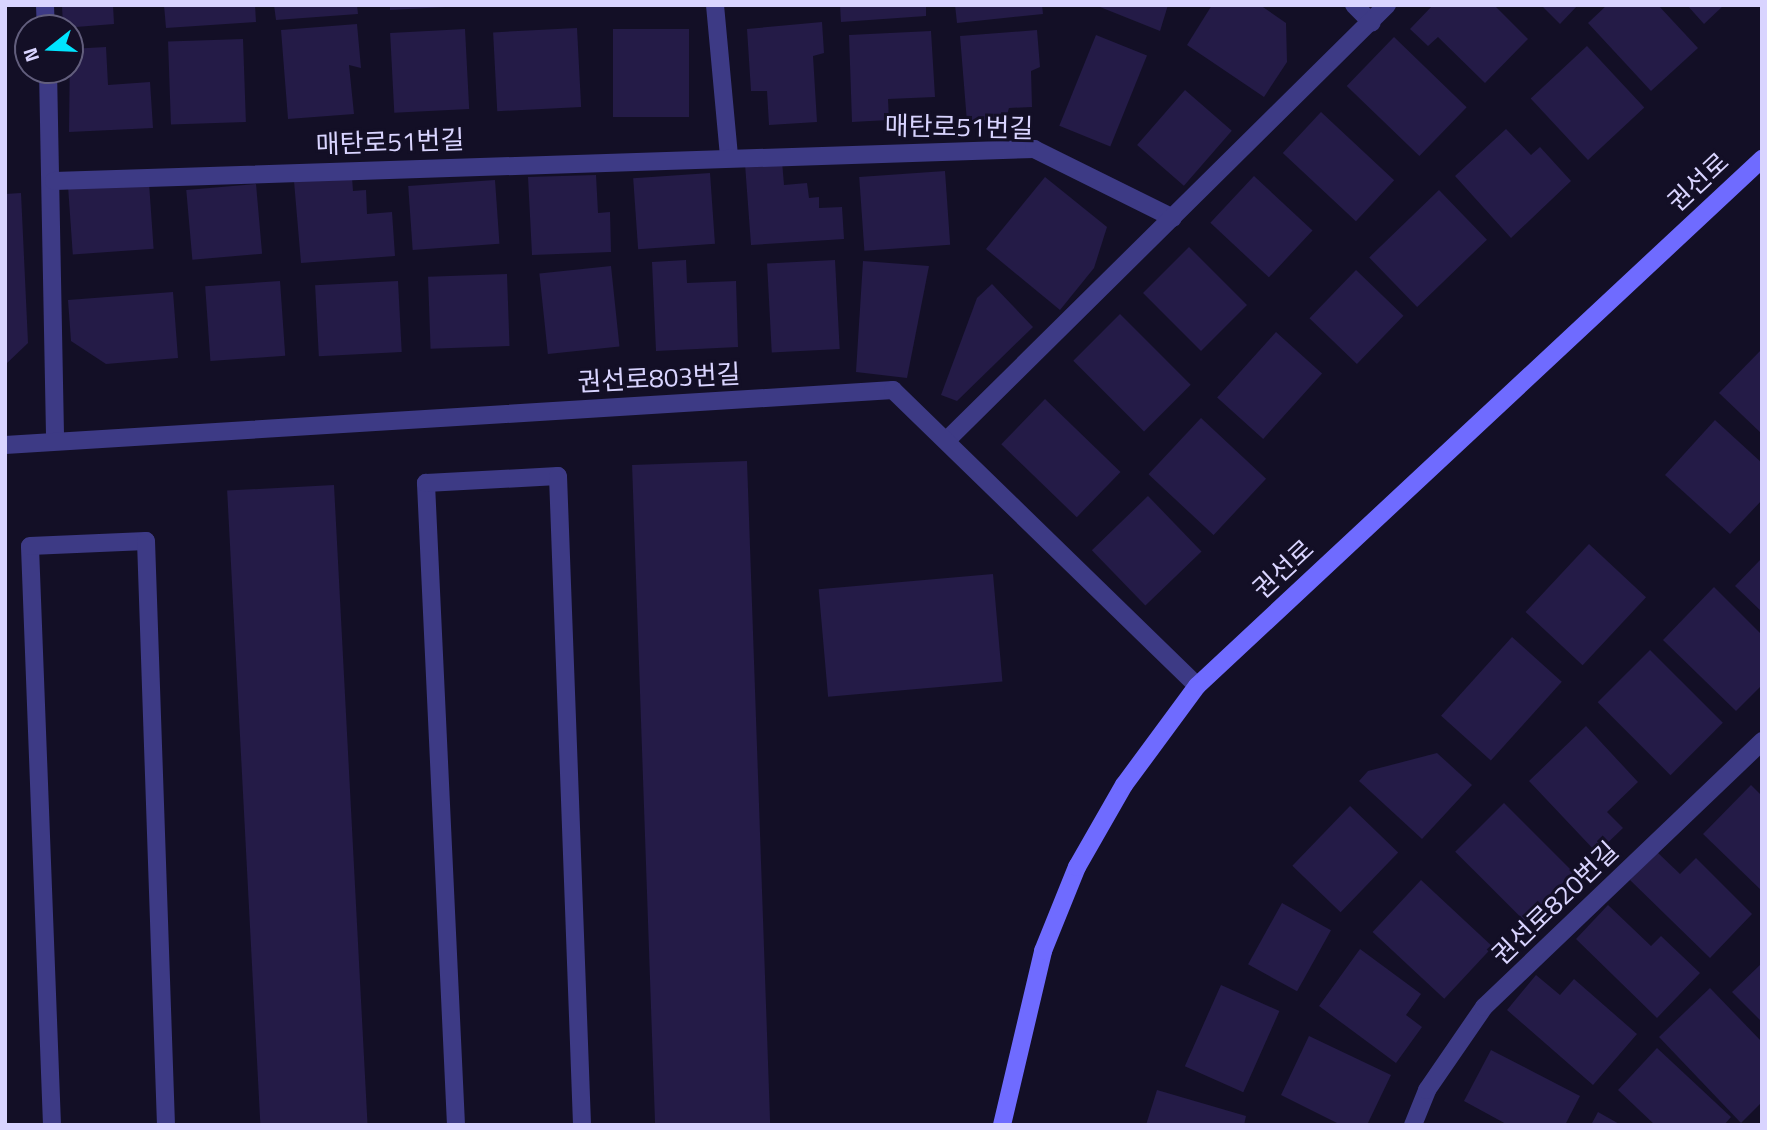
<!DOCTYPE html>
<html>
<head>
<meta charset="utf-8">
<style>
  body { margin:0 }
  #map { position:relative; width:1767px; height:1130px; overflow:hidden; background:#130f26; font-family:"Titillium Web","Noto Sans KR",sans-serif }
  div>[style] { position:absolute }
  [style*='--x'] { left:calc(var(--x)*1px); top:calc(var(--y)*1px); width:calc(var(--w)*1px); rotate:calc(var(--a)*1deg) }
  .building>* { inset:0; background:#241b47; transform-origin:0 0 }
  .lane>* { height:18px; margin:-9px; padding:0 9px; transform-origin:9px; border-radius:9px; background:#3d3a85 }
  .street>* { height:18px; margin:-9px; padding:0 9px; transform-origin:9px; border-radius:9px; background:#3d3a85 }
  .secondary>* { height:18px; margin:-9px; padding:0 9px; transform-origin:9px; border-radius:9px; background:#6f6bff }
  span { translate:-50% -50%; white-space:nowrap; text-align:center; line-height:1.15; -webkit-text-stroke:6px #130f26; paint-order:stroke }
  .street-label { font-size:26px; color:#d9d4ff }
  .frame { position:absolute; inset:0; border:7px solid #d9d4ff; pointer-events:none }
  .north { position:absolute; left:14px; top:14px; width:70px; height:70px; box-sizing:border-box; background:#130f26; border:2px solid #625e7d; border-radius:50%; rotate:252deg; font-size:19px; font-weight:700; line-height:28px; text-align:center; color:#d9d4ff }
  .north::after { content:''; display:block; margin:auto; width:24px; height:32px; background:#00e5ff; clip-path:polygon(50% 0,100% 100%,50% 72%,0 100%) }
</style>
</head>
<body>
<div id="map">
  <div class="building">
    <div style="clip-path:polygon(62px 5px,113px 5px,114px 24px,63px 28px)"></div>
    <div style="clip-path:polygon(164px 5px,255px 5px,256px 22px,166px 28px)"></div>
    <div style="clip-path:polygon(274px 5px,357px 5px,358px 14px,276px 20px)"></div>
    <div style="clip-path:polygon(390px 5px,446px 5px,446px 7px,390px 10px)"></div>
    <div style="clip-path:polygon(840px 5px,926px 5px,926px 16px,841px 22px)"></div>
    <div style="clip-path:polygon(955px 5px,1042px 5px,1043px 14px,957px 23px)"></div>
    <div style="clip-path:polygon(1095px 5px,1168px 5px,1160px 31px)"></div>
    <div style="clip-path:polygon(1212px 5px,1260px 5px,1286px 23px,1287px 62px,1264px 97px,1187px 45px)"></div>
    <div style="clip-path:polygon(1433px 5px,1494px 5px,1528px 39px,1485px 83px,1438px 37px,1428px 46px,1410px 29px)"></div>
    <div style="clip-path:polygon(1541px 5px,1578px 5px,1560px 24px)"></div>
    <div style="clip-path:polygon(1607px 5px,1658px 5px,1698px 48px,1651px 91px,1588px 23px)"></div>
    <div style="clip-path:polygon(1687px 5px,1724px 5px,1704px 24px)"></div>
    <div style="clip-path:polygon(822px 22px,824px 53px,813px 56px,817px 122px,769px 125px,767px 91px,751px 91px,747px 29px)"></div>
    <div style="clip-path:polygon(357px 24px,361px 68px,349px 65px,354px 114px,288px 119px,281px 30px)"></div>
    <div style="left:577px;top:28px;width:79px;height:84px;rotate:87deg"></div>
    <div style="left:465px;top:29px;width:80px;height:75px;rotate:87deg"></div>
    <div style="left:613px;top:29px;width:76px;height:88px"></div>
    <div style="clip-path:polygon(1037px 30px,1040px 67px,1031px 71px,1032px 107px,1009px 108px,1006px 118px,967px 122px,960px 36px)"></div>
    <div style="clip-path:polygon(931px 31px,935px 97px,888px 99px,889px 120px,852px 122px,849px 35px)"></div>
    <div style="left:1096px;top:35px;width:55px;height:98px;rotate:22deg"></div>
    <div style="left:1394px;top:37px;width:101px;height:68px;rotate:44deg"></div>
    <div style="left:243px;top:39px;width:83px;height:75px;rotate:88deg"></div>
    <div style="left:1587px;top:46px;width:84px;height:77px;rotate:47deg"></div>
    <div style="clip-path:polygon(106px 47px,108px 85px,150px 82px,153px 128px,69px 132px,70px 49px)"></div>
    <div style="left:1185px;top:90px;width:62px;height:73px;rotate:41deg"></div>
    <div style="left:1321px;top:112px;width:100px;height:56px;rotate:43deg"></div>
    <div style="clip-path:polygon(1506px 129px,1531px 155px,1540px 147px,1571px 181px,1511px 238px,1455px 176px)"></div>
    <div style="clip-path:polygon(782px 161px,784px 185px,807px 183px,809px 198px,819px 197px,819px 208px,842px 207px,844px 239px,751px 245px,745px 164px)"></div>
    <div style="left:945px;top:171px;width:74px;height:86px;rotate:86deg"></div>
    <div style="left:710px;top:173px;width:71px;height:77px;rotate:86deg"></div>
    <div style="clip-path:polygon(596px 175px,598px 213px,610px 212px,611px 252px,532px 255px,528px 177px)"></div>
    <div style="left:1254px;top:176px;width:80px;height:64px;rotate:43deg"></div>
    <div style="clip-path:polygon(352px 177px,353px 191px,366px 190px,367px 214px,392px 212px,395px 256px,301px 263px,294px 181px)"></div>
    <div style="clip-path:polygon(1045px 177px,1107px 227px,1094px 268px,1060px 310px,986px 249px)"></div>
    <div style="left:495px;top:180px;width:64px;height:87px;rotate:86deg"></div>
    <div style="left:149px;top:183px;width:66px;height:81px;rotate:86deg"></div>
    <div style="left:256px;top:184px;width:70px;height:70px;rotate:85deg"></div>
    <div style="left:1439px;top:190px;width:69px;height:97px;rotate:46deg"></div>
    <div style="clip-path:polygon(21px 193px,28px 343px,5px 365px,5px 194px)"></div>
    <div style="left:1189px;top:247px;width:82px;height:65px;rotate:45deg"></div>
    <div style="clip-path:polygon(686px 260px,687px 283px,736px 281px,738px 347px,656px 351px,652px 262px)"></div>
    <div style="left:835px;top:260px;width:89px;height:68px;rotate:87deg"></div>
    <div style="clip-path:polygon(863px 261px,929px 266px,907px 378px,856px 372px)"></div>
    <div style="left:611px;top:266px;width:81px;height:72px;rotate:84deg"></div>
    <div style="left:1356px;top:270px;width:66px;height:67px;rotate:44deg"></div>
    <div style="left:507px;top:274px;width:72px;height:79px;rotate:88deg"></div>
    <div style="left:280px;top:281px;width:75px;height:75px;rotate:86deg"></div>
    <div style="left:398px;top:281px;width:71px;height:83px;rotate:87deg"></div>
    <div style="clip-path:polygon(992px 284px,1033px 327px,957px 401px,941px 395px,977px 298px)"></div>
    <div style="clip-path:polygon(173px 292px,178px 358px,106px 364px,71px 341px,68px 300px)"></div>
    <div style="left:1120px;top:314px;width:100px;height:66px;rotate:45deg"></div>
    <div style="left:1276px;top:332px;width:62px;height:88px;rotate:42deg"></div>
    <div style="clip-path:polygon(1762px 349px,1762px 434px,1719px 393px)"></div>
    <div style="left:1045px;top:399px;width:105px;height:63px;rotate:44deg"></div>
    <div style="left:1201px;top:418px;width:89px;height:77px;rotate:43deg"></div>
    <div style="clip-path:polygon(1715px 420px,1762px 463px,1762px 500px,1730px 534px,1665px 475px)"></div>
    <div style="left:747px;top:461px;width:664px;height:115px;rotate:88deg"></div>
    <div style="left:334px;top:485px;width:641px;height:107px;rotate:87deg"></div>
    <div style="left:1148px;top:496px;width:77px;height:78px;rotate:46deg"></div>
    <div style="left:1589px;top:544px;width:78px;height:93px;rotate:43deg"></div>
    <div style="clip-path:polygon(1762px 558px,1762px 612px,1735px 586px)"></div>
    <div style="left:993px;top:574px;width:108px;height:175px;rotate:85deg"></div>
    <div style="clip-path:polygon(1714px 587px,1762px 635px,1762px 685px,1736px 711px,1663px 640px)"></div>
    <div style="left:1512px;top:637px;width:67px;height:106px;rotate:42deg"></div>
    <div style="left:1650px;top:650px;width:103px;height:74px;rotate:45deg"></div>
    <div style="clip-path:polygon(1586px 726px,1638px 782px,1607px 812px,1623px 828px,1597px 853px,1529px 781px)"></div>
    <div style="clip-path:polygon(1437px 753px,1472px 785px,1422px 839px,1359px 781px,1368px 771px)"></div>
    <div style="clip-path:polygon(1751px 785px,1762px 796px,1762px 891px,1703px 834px)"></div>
    <div style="left:1504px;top:803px;width:98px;height:69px;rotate:45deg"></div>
    <div style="left:1350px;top:806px;width:67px;height:83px;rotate:44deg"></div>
    <div style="clip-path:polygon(1657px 852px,1680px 874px,1696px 858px,1752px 914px,1710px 958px,1630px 880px)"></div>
    <div style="left:1421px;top:880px;width:98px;height:71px;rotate:43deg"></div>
    <div style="left:1282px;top:903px;width:56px;height:70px;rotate:29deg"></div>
    <div style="clip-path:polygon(1608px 905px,1651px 946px,1661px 936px,1700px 973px,1657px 1018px,1576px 939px)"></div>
    <div style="clip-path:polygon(1360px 949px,1421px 994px,1406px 1015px,1422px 1027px,1396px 1063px,1319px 1006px)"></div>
    <div style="clip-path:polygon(1762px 963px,1762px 1022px,1732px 992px)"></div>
    <div style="clip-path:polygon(1536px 975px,1560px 995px,1574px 979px,1637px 1034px,1593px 1085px,1507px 1010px)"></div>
    <div style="left:1221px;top:985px;width:64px;height:89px;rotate:24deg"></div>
    <div style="clip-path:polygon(1710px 988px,1762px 1042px,1762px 1102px,1741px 1123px,1659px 1037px)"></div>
    <div style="clip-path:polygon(1309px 1036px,1391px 1075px,1367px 1125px,1341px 1125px,1281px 1095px)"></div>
    <div style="clip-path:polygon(1657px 1048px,1731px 1117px,1724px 1125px,1655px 1125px,1618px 1090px)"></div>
    <div style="clip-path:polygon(1491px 1050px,1580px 1096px,1565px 1125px,1508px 1125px,1464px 1101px)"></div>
    <div style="clip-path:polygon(1157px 1090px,1246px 1116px,1244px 1125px,1146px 1125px)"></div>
    <div style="clip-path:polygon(1598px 1112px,1621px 1125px,1591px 1125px)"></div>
  </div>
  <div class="lane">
    <div style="--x:52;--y:1125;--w:579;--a:-92.18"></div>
    <div style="--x:30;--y:546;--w:116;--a:-2.5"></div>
    <div style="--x:146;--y:541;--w:584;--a:88.04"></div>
    <div style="--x:456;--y:1125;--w:643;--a:-92.68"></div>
    <div style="--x:426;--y:483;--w:132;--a:-3"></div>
    <div style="--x:558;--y:476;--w:649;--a:87.88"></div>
  </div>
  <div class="street">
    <div style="--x:45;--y:5;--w:23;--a:88"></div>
    <div style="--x:715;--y:5;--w:152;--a:84.7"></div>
    <div style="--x:1354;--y:5;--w:25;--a:45"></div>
    <div style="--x:48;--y:70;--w:370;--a:88.9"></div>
    <div style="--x:54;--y:181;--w:981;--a:-1.87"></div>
    <div style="--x:1034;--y:149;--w:155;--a:26.4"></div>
    <div style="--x:949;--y:438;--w:616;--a:-44.67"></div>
    <div style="--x:5;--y:445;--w:890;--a:-3.54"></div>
    <div style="--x:893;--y:390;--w:424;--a:44.2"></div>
    <div style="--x:1413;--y:1125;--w:38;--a:-68"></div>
    <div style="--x:1427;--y:1090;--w:101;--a:-55.5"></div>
    <div style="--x:1484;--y:1007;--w:385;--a:-43.7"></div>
  </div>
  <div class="secondary">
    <div style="--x:1002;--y:1125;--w:179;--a:-76.7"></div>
    <div style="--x:1043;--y:951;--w:91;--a:-68"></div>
    <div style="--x:1077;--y:867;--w:95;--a:-60.2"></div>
    <div style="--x:1124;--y:785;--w:123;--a:-53.6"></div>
    <div style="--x:1197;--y:686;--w:773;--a:-43.01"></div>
  </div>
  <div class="street-label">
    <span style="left:959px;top:127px;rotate:1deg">매탄로51번길</span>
    <span style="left:390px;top:142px;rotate:-2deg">매탄로51번길</span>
    <span style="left:1698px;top:182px;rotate:-43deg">권선로</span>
    <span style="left:659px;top:378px;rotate:-3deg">권선로803번길</span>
    <span style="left:1283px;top:569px;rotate:-43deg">권선로</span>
    <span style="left:1555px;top:903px;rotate:-44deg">권선로820번길</span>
  </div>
  <div class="frame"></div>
  <div class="north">N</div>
</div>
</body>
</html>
